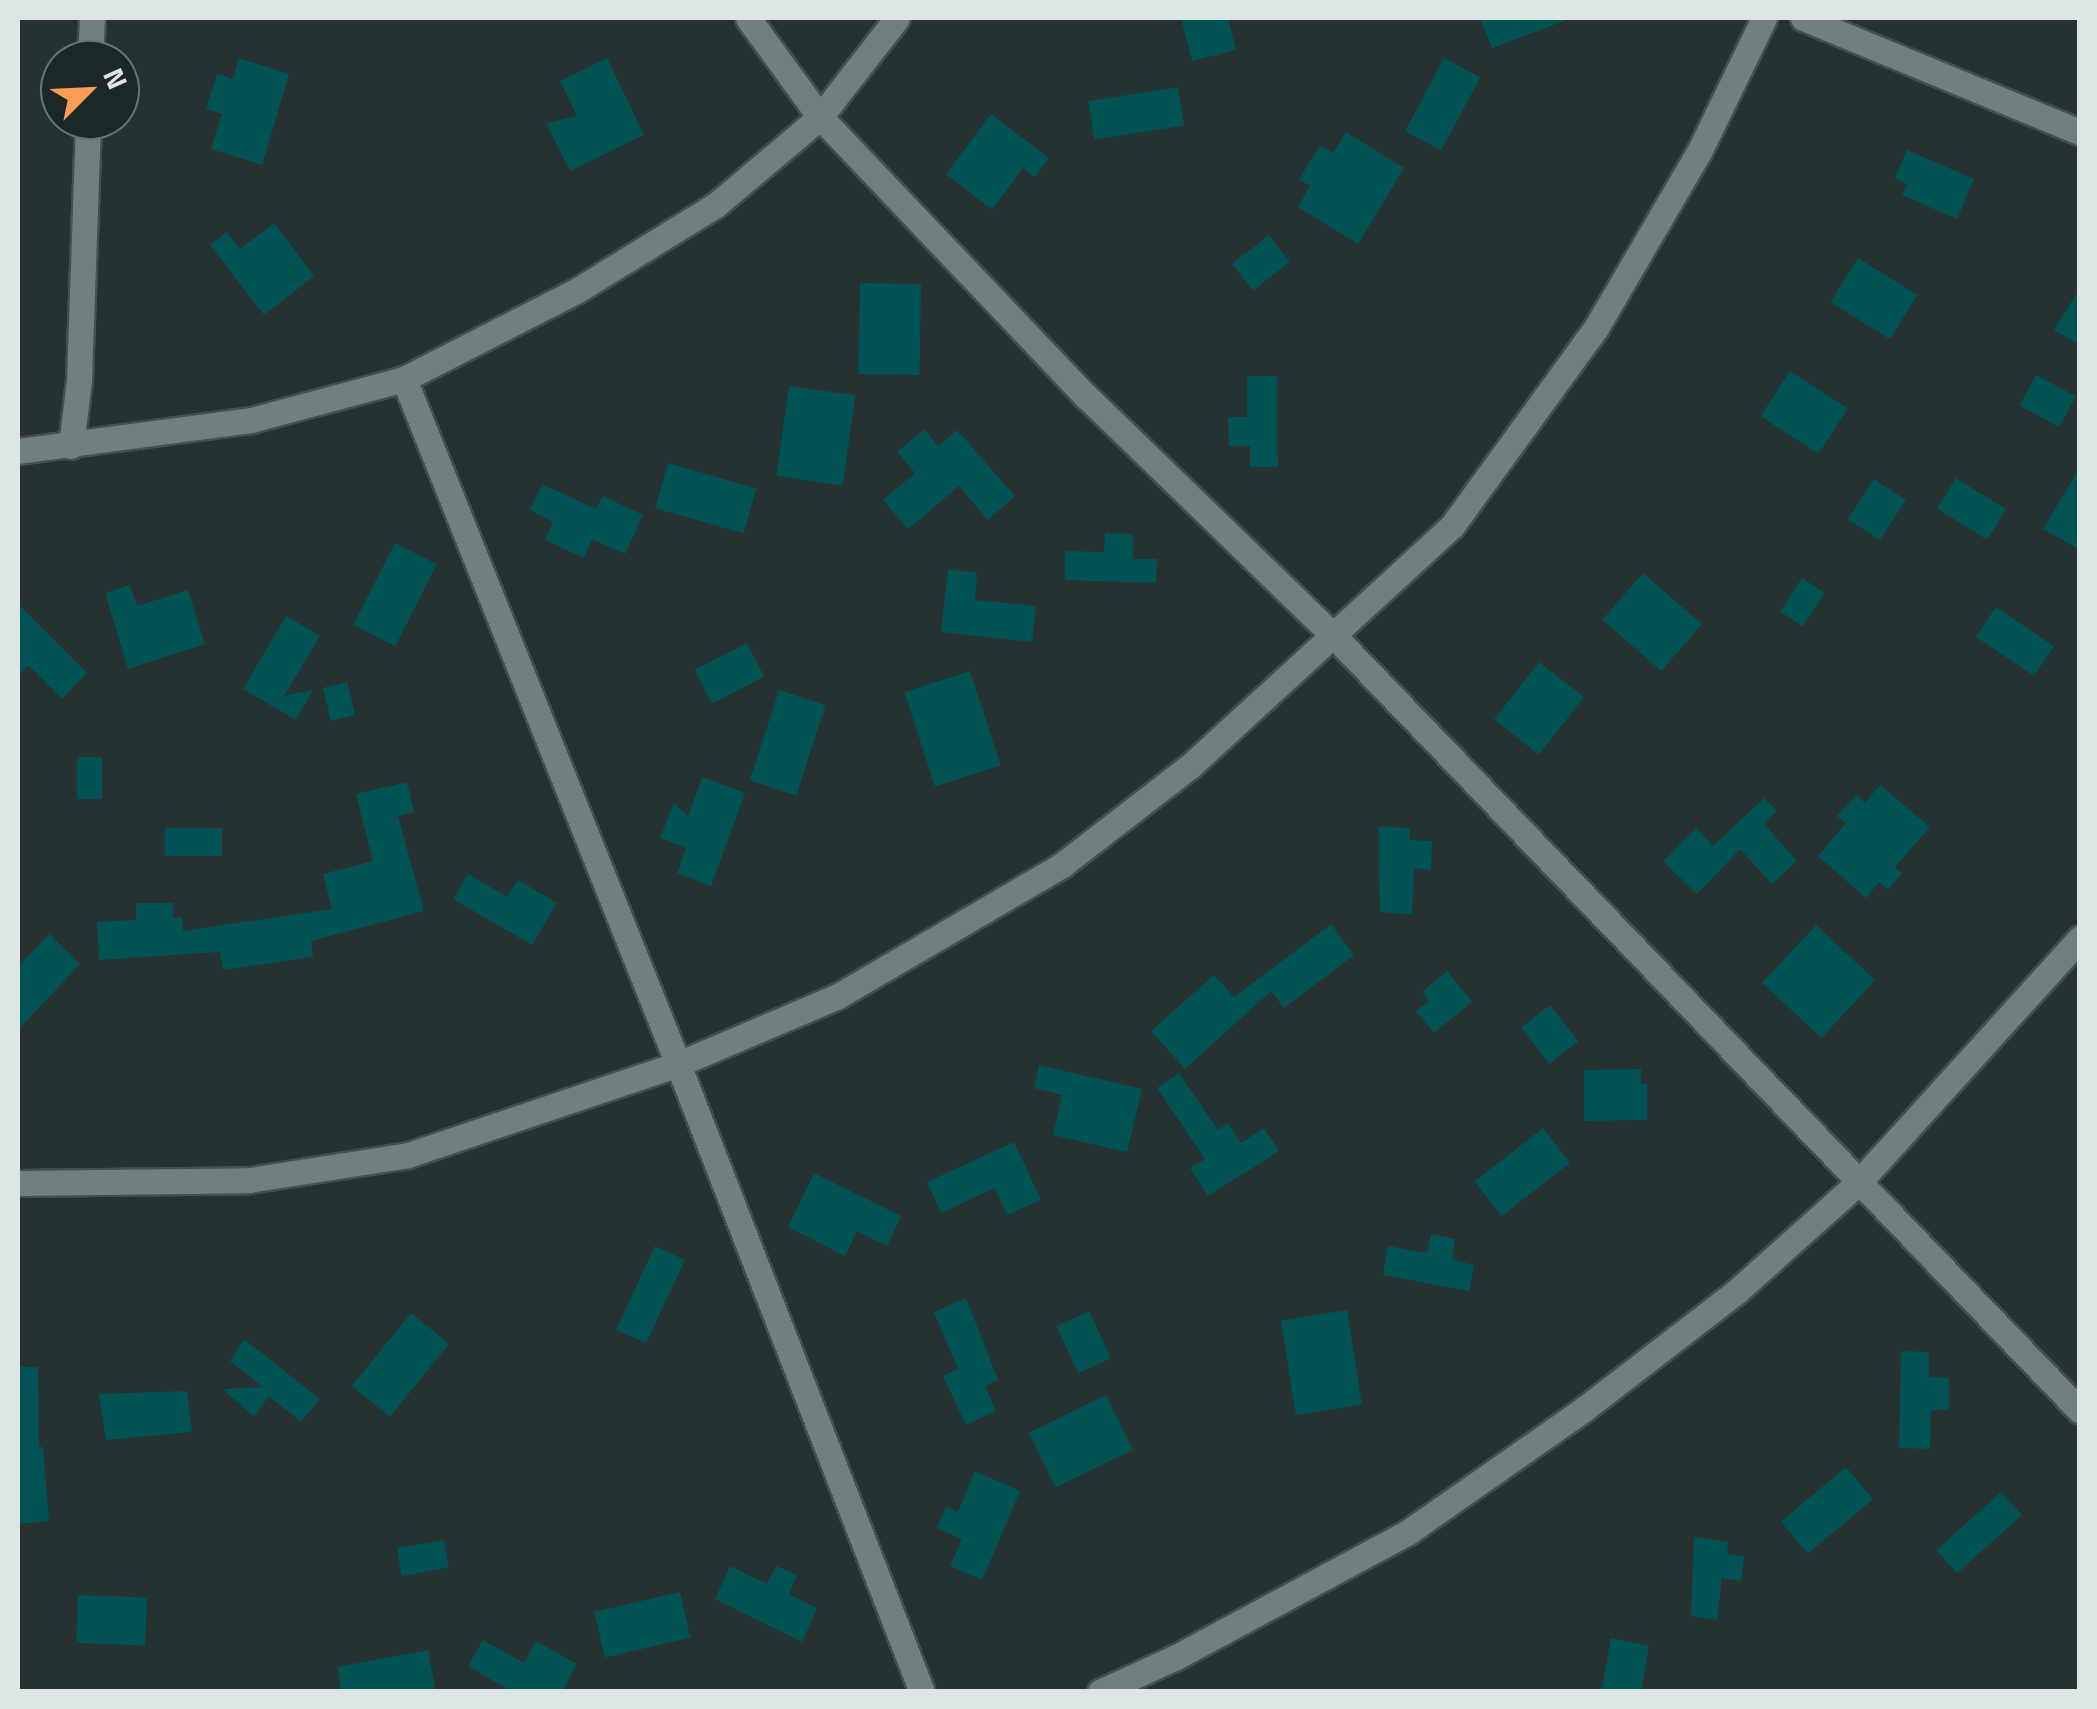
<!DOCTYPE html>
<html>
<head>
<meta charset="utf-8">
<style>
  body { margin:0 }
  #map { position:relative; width:2097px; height:1709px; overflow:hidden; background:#263131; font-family:"Titillium Web",sans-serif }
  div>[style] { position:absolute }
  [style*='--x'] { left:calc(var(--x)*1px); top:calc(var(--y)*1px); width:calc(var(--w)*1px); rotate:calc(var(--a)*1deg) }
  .building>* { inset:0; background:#015353; transform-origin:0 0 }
  .roads { filter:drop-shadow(2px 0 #444e4e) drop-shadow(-2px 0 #444e4e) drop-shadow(0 2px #444e4e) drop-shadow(0 -2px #444e4e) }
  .minor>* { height:25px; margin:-12.5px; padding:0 12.5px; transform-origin:12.5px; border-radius:12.5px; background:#727f7f }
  span { translate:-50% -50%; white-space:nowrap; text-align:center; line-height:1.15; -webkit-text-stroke:10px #1c2727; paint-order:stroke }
  .frame { position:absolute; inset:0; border:20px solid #dee5e5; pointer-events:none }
  .north { position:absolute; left:40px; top:40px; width:100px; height:100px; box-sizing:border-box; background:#1c2727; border:2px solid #6a7373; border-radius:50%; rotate:66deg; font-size:28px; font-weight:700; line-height:40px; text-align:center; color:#dee5e5 }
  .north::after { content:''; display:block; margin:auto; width:35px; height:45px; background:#fd9d55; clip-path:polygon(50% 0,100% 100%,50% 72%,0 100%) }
</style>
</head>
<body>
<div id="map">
  <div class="building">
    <div style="clip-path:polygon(1181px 18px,1228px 18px,1236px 50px,1192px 61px)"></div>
    <div style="clip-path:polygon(1480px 18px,1566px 18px,1567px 20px,1492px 48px)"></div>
    <div style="clip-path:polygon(239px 58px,289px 74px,262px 165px,211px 149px,222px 114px,206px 109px,217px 74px,233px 79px)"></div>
    <div style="clip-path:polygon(607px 58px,644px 135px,570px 171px,546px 123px,577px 116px,560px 81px)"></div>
    <div style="left:1444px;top:58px;width:41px;height:83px;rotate:28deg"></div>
    <div style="left:1178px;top:87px;width:39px;height:91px;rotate:81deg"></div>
    <div style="clip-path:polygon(991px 114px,1049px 158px,1035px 177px,1023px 168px,992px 210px,946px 174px)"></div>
    <div style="clip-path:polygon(1346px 132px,1404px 168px,1358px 244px,1298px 207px,1310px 186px,1299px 179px,1320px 146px,1333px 153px)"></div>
    <div style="clip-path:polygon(1907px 150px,1974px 179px,1957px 219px,1902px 195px,1907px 184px,1895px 178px)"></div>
    <div style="clip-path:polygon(274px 223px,314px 276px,264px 315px,210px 245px,227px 232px,240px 249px)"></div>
    <div style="left:1269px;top:235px;width:34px;height:47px;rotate:52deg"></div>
    <div style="left:1858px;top:258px;width:70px;height:52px;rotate:32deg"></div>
    <div style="left:860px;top:283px;width:61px;height:91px;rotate:1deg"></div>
    <div style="clip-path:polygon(2080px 288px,2080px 345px,2054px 330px)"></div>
    <div style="left:1790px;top:371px;width:69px;height:54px;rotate:33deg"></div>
    <div style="left:2036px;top:375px;width:45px;height:35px;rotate:28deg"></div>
    <div style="clip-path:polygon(1247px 376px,1277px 376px,1278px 467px,1250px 467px,1250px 446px,1229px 446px,1228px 417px,1247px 417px)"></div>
    <div style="left:789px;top:386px;width:67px;height:91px;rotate:8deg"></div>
    <div style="clip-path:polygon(924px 429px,938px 446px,957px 430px,1015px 496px,988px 520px,959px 486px,908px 529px,883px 500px,915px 473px,897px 452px)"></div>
    <div style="left:668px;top:463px;width:92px;height:47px;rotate:16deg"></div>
    <div style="clip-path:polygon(2080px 467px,2080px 550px,2043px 529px)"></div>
    <div style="left:1956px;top:478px;width:59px;height:36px;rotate:32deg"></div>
    <div style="left:1874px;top:479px;width:38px;height:48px;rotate:33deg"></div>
    <div style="clip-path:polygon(542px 484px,596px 509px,603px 496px,643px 515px,625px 554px,592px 539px,584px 558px,545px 540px,553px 522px,530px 510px)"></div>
    <div style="clip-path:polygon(1105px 533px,1133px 534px,1133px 559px,1157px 559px,1156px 583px,1065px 580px,1065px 551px,1104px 552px)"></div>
    <div style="left:395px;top:543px;width:47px;height:92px;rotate:27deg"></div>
    <div style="clip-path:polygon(948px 569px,977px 573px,975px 600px,1036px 606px,1032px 642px,941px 632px)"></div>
    <div style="left:1643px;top:573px;width:78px;height:62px;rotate:41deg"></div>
    <div style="left:1802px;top:578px;width:27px;height:40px;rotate:33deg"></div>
    <div style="clip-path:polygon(130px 585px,137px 606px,188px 590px,205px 644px,128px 669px,105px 593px)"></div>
    <div style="clip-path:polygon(18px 604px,87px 673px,62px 699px,28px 665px,18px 676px)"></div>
    <div style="left:1996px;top:607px;width:70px;height:36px;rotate:34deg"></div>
    <div style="clip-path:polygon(286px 616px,320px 636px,284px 696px,313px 690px,296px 720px,243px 689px)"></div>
    <div style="left:747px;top:643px;width:38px;height:59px;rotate:63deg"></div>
    <div style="left:1539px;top:662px;width:57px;height:73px;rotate:38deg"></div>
    <div style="left:970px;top:671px;width:99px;height:69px;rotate:72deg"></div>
    <div style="left:347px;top:682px;width:34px;height:25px;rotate:76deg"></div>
    <div style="left:779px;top:690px;width:49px;height:95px;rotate:18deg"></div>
    <div style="left:77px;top:757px;width:25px;height:42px"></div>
    <div style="clip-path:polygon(702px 777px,745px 793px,711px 886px,677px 873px,686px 848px,660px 838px,674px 802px,688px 817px)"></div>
    <div style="clip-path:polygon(407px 782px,414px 812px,398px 816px,424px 911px,311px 941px,313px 957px,223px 970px,220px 952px,99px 960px,97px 922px,136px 920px,136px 903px,173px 903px,173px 918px,182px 917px,183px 931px,332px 909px,323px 874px,373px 861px,356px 794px)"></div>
    <div style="clip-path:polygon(1880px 785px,1930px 827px,1895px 867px,1902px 873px,1888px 890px,1879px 882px,1866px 898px,1818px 856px,1846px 823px,1837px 816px,1856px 795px,1865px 803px)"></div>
    <div style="clip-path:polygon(1764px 798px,1777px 811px,1764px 824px,1797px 861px,1772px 884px,1740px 849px,1697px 894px,1663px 861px,1696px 828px,1713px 846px)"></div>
    <div style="clip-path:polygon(1385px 826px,1411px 829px,1409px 840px,1432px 841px,1431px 870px,1414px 868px,1412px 915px,1380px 912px,1378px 827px)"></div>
    <div style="left:165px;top:828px;width:57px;height:28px"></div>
    <div style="clip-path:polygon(468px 874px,507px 897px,518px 880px,557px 903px,532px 945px,453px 899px)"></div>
    <div style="clip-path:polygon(1331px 924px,1354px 955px,1284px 1008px,1271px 991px,1185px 1069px,1151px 1031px,1214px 975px,1234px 997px)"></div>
    <div style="left:1816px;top:925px;width:81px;height:79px;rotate:43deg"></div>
    <div style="clip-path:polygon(49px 934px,80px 964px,18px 1030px,18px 967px)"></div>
    <div style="clip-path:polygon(1447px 971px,1472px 1002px,1434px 1033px,1416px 1011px,1429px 1001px,1422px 992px)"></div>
    <div style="left:1550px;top:1005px;width:46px;height:37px;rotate:52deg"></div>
    <div style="clip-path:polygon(1039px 1065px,1142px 1089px,1127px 1152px,1053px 1135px,1062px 1095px,1034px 1088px)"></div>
    <div style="clip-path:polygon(1641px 1069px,1641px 1084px,1647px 1084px,1647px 1120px,1584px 1121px,1584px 1070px)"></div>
    <div style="clip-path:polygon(1179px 1073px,1218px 1130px,1228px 1123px,1241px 1143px,1264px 1128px,1279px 1151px,1208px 1196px,1190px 1168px,1205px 1159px,1157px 1088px)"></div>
    <div style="left:1543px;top:1128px;width:44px;height:87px;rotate:52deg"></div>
    <div style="clip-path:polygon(1014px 1142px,1041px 1200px,1007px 1215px,995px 1188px,941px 1213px,927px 1182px)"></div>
    <div style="clip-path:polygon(814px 1173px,901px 1216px,887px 1246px,857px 1231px,845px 1256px,788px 1227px)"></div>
    <div style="clip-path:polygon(1431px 1234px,1455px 1239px,1452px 1260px,1474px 1265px,1469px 1291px,1383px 1275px,1388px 1246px,1427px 1253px)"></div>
    <div style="left:655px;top:1246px;width:33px;height:92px;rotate:25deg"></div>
    <div style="clip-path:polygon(966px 1298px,998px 1380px,985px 1386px,996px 1411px,966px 1425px,943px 1376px,958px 1369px,934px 1312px)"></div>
    <div style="left:1347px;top:1310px;width:96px;height:67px;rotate:81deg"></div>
    <div style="left:1089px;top:1311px;width:52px;height:36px;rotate:65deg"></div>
    <div style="left:411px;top:1313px;width:49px;height:94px;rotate:39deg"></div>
    <div style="clip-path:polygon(244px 1339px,320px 1399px,301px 1422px,269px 1396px,254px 1417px,223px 1389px,263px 1387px,230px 1361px)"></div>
    <div style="clip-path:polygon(1901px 1351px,1929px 1352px,1929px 1377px,1949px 1378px,1949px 1410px,1931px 1410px,1930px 1449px,1899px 1448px)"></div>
    <div style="clip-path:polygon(18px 1367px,38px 1367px,39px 1447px,43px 1447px,49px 1521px,18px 1524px)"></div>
    <div style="clip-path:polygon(187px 1391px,192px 1432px,106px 1440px,99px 1394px)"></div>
    <div style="left:1106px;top:1395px;width:61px;height:86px;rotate:64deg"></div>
    <div style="left:1846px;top:1467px;width:42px;height:85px;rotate:50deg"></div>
    <div style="clip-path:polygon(975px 1471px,1020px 1491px,982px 1580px,950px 1566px,962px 1539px,937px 1528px,946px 1507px,958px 1512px)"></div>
    <div style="left:2001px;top:1492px;width:31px;height:87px;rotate:48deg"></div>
    <div style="clip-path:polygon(1694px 1537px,1728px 1542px,1727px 1554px,1744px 1556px,1741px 1581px,1722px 1578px,1717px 1620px,1691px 1616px)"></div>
    <div style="left:444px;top:1540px;width:28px;height:48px;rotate:80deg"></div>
    <div style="clip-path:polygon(730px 1566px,767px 1584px,776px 1566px,797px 1575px,789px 1594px,817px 1608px,802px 1642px,715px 1599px)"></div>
    <div style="left:680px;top:1592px;width:47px;height:88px;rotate:77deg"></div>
    <div style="left:78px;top:1595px;width:69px;height:48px;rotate:2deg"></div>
    <div style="clip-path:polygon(1611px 1638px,1649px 1646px,1641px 1692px,1601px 1692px)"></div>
    <div style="clip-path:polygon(483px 1640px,524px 1663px,536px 1641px,577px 1664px,562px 1692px,512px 1692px,468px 1666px)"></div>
    <div style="clip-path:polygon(428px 1650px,436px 1692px,341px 1692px,337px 1667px)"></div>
  </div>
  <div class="roads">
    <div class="minor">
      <div style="--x:748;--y:18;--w:122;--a:54"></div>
      <div style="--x:820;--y:117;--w:387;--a:46.4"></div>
      <div style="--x:1087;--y:397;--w:345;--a:44.1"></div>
      <div style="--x:1335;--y:637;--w:1074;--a:46.09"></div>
      <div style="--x:1803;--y:18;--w:300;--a:22.4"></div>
      <div style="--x:90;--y:60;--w:42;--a:-87.3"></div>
      <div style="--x:404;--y:379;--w:738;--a:68.2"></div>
      <div style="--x:678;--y:1064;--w:674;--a:68.77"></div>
      <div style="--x:71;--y:446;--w:66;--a:-83.1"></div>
      <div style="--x:79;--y:380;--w:260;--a:-88"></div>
      <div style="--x:18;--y:451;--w:235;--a:-7.6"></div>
      <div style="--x:251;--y:420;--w:158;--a:-15"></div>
      <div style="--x:404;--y:379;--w:193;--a:-27.1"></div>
      <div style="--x:576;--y:291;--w:164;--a:-31.6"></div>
      <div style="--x:716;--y:205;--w:136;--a:-40.2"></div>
      <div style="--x:820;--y:117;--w:125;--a:-52.1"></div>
      <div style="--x:18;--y:1183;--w:231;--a:-0.7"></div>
      <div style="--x:249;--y:1180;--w:161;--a:-8.9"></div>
      <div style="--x:408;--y:1155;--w:285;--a:-18.6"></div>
      <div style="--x:678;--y:1064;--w:174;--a:-23"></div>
      <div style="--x:838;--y:996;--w:259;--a:-30.3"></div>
      <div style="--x:1062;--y:865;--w:160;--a:-37.7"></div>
      <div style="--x:1189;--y:767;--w:357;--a:-42.5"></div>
      <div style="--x:1452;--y:526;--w:245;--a:-54"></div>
      <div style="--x:1596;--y:328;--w:204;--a:-59.7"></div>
      <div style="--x:1699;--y:152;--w:149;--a:-64.1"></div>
      <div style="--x:1100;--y:1692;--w:84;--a:-24.7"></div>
      <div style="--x:1176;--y:1657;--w:264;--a:-28.3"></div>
      <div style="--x:1408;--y:1532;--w:215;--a:-34.9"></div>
      <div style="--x:1584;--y:1409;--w:193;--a:-37.6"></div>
      <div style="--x:1737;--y:1291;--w:164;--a:-41.8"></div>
      <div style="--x:1859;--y:1182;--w:329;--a:-47.8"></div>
    </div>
  </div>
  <div class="frame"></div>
  <div class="north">N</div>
</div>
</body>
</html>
